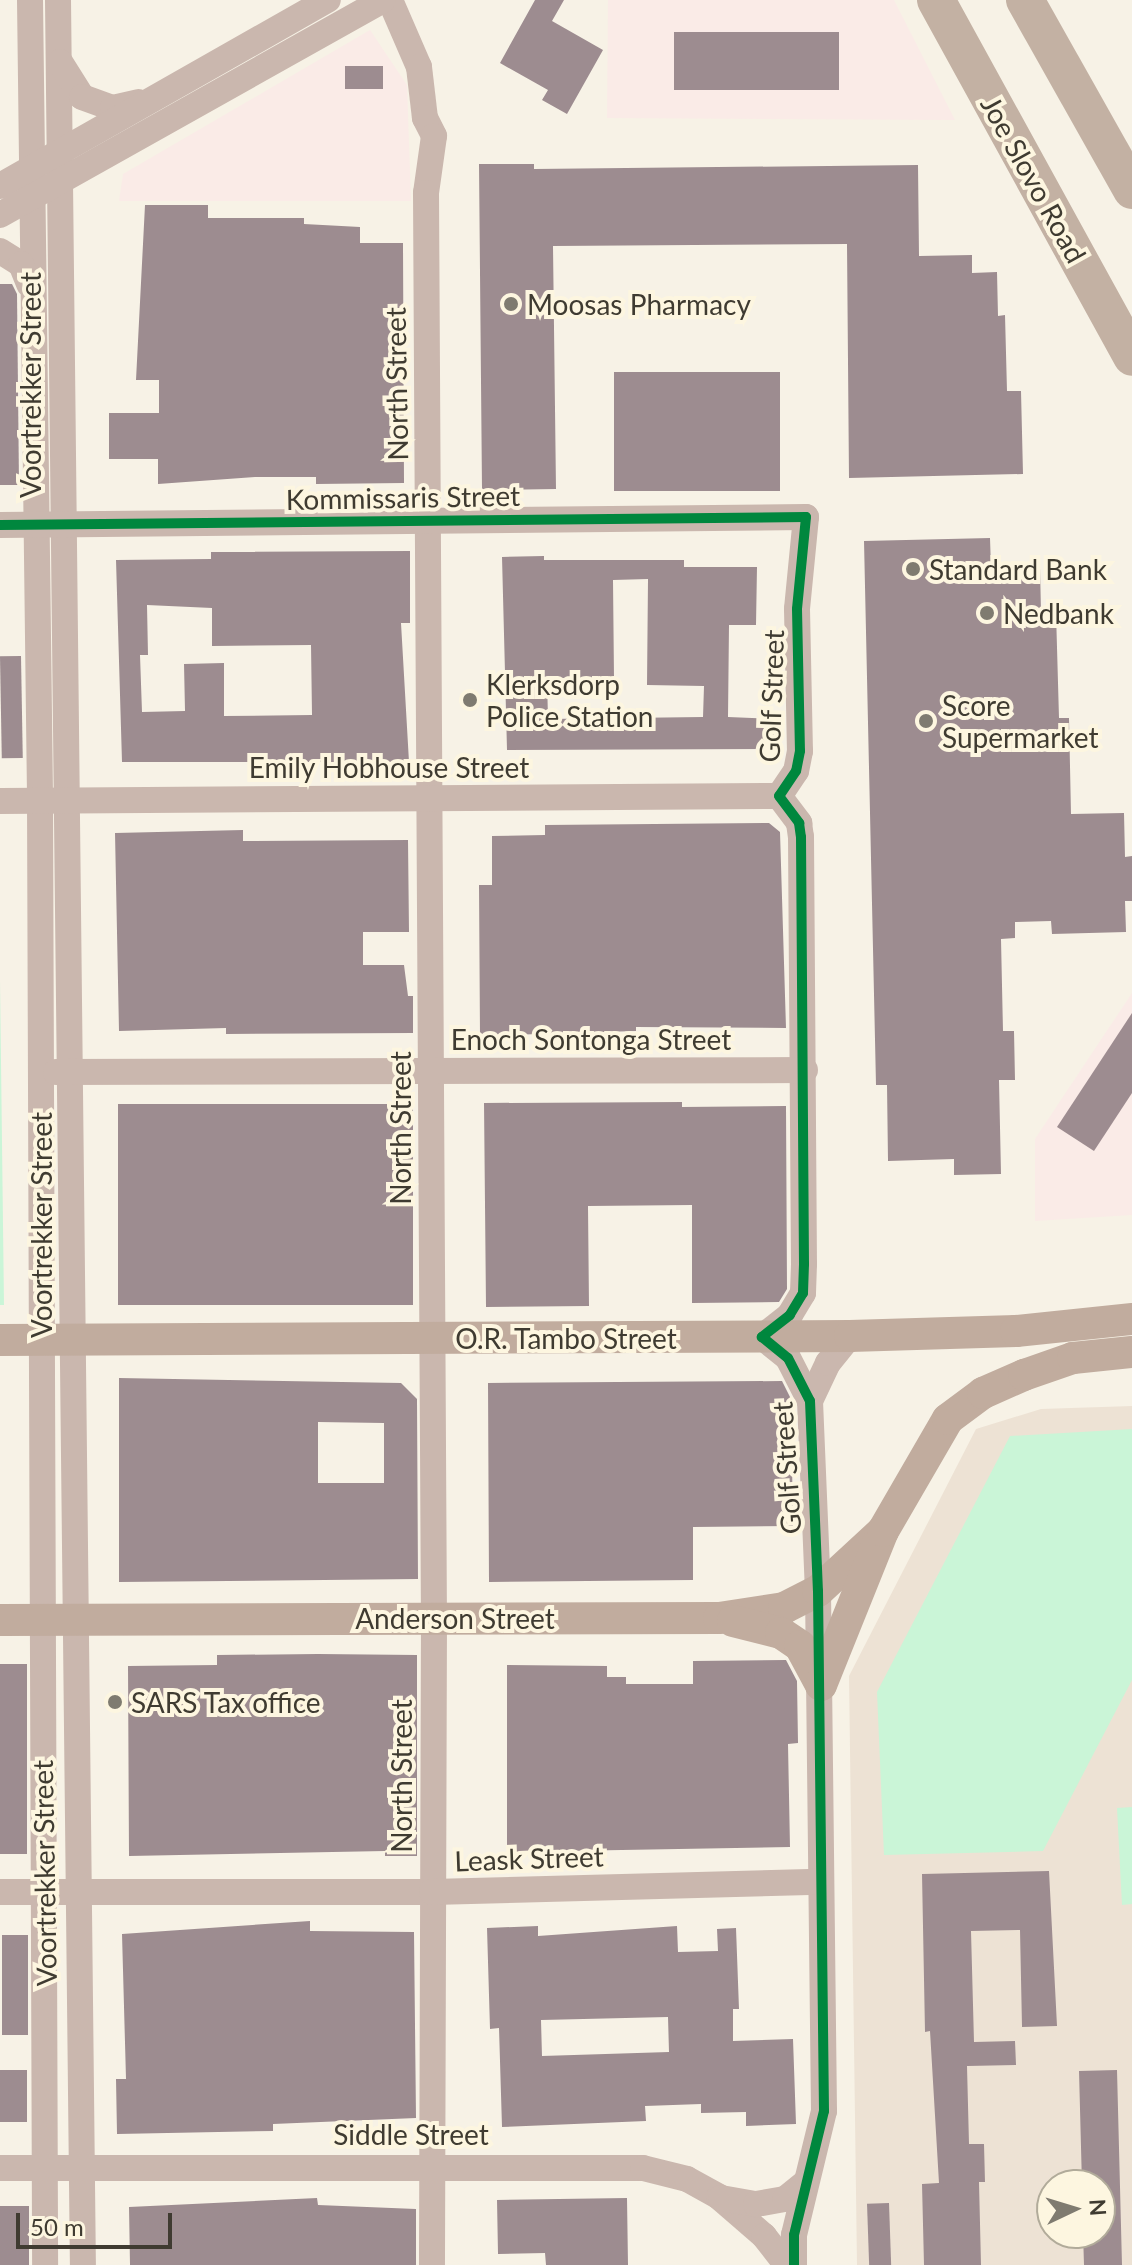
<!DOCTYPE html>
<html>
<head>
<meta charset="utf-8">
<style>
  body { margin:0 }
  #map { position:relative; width:1132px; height:2265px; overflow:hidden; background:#f7f2e6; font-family:Lato,sans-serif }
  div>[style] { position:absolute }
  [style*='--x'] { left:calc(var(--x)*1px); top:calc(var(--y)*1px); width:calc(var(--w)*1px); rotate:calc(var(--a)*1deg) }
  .commercial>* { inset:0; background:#faebe7 }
  .education>* { inset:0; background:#ede2d4 }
  .green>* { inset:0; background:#caf5d7 }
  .building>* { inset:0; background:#9d8c90; transform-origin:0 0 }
  .minor>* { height:26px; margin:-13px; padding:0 13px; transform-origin:13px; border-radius:13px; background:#cab7ae }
  .major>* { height:32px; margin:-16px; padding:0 16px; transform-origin:16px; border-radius:16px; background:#c1ac9e }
  .highway>* { height:38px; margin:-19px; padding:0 19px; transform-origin:19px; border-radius:19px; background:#c3b1a3 }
  .cycleway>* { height:10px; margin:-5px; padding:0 5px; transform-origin:5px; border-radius:5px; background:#00873e }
  .dots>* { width:22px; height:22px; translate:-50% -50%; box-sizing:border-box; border:4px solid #fdf6e0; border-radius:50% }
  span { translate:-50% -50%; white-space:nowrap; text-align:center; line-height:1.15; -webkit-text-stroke:8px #fdf6e0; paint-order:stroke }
  .street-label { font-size:28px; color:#3f3b31 }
  .poi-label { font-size:28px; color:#3f3b31 }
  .left { translate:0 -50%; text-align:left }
  .north { position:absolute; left:1036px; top:2169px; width:80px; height:80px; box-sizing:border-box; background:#fdf6e0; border:2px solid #b1ab9a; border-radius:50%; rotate:86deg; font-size:22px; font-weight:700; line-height:32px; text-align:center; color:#3f3b31 }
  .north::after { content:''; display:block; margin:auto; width:28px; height:36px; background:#7f7b70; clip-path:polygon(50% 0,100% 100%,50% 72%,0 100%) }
  .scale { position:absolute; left:16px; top:2213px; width:156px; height:36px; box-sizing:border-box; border:4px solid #3f3b31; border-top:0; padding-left:10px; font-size:24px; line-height:28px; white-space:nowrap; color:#3f3b31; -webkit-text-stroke:6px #fdf6e0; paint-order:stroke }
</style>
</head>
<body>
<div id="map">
  <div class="commercial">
    <div style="clip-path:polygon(608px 0,894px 0,955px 120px,607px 118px)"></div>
    <div style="clip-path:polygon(370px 30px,407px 85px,411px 201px,119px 201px,123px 174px)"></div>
    <div style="clip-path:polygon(1132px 993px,1132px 1215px,1035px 1221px,1035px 1139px)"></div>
  </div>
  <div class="education">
    <div style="clip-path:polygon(evenodd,1132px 1406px,1132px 2265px,857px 2265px,849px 1676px,976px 1429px,1041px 1409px,1132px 1406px,1052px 2185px,1100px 2185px,1100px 2233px,1052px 2233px,1052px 2185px)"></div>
  </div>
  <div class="green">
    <div style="clip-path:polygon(0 980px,4px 1305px,0 1305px)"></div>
    <div style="clip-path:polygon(1132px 1429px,1132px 1680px,1043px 1851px,884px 1855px,877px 1692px,1010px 1436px)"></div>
    <div style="clip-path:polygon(1132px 1807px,1132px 1904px,1122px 1905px,1117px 1808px)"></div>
  </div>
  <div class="building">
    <div style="clip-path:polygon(535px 0,564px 0,552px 21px,603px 50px,567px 114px,542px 100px,548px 90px,500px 63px)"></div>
    <div style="left:674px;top:32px;width:165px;height:58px"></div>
    <div style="left:345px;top:66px;width:38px;height:23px"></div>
    <div style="clip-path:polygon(479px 164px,534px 164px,534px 169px,918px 165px,919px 256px,972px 255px,972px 273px,997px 272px,998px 316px,1005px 315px,1007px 391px,1021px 391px,1023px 474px,849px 478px,847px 244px,553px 246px,556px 489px,482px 490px)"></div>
    <div style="clip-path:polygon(145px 205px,208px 205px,208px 218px,304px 218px,304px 224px,360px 227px,360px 243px,403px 243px,404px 483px,316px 484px,316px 477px,255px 477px,158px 484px,158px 459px,109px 459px,109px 413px,159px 413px,159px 380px,136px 380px)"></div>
    <div style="clip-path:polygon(0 284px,12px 284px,17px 294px,19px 485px,0 485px)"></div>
    <div style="left:780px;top:372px;width:119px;height:166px;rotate:90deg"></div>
    <div style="clip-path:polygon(990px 538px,991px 568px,1040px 567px,1041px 612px,1056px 612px,1059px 718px,1069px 718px,1071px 814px,1124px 813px,1125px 857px,1132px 856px,1132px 901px,1125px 901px,1126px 932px,1052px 934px,1051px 921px,1015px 922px,1015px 938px,1001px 939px,1003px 1031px,1014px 1031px,1015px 1080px,999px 1080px,1001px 1174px,954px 1175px,954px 1159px,888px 1161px,887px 1085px,876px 1085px,864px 541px)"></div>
    <div style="clip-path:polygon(evenodd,410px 551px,410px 623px,401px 623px,409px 762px,122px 762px,116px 560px,211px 559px,211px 552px,410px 551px,147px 605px,212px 608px,212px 646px,311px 645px,312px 715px,224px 716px,224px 663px,184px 664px,185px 711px,142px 712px,140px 655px,148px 655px,147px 605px)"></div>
    <div style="clip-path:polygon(evenodd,544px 556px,544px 560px,684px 560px,684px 567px,757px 567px,756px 625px,729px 625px,728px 717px,774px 719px,774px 749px,507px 750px,502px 557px,544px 556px,648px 579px,647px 685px,704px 686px,703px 717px,548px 719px,547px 678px,614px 678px,613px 580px,648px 579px)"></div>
    <div style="left:21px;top:656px;width:102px;height:21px;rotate:89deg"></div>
    <div style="clip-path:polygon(769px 823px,780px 832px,786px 1028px,636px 1027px,636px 1031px,480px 1036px,479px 885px,492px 885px,492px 836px,545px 835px,545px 825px)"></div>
    <div style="clip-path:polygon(243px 830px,243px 841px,408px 840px,409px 932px,363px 932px,363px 965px,404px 965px,408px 996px,413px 996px,413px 1033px,226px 1034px,226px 1028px,119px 1031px,115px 833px)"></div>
    <div style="clip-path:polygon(1132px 1013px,1132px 1093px,1094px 1151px,1057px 1127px)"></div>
    <div style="clip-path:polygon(682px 1102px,682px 1107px,786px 1106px,787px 1289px,779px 1302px,692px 1303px,692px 1205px,588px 1206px,589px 1306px,486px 1307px,484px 1103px)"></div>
    <div style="left:413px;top:1104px;width:201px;height:295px;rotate:90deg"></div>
    <div style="clip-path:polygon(evenodd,119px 1378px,401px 1383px,417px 1399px,418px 1579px,119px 1582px,119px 1378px,318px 1422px,384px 1423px,384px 1483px,318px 1483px,318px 1422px)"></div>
    <div style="clip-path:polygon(782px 1381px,791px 1399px,793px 1526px,693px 1527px,693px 1580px,489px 1582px,488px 1383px)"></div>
    <div style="clip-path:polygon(318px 1654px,417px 1655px,417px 1856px,385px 1856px,385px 1851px,129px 1856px,128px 1666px,217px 1665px,217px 1655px)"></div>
    <div style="clip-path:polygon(786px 1660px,797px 1681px,798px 1743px,788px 1744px,790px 1847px,507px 1852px,507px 1665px,607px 1666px,607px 1677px,626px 1677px,626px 1684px,693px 1684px,693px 1661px)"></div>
    <div style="left:0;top:1664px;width:27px;height:190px"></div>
    <div style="clip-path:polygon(1049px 1871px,1057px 2026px,1022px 2027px,1020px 1930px,971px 1931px,974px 2042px,1015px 2041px,1016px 2065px,967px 2066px,969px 2144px,984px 2144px,985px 2182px,979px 2182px,981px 2265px,924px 2265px,922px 2184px,939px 2183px,930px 2031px,925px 2032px,922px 1874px)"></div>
    <div style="clip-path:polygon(310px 1921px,310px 1931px,414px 1932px,416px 2118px,273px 2124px,273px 2131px,117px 2134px,116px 2079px,126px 2079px,122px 1934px)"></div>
    <div style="clip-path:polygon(evenodd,538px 1926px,538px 1936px,677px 1926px,678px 1952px,718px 1951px,717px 1929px,736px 1928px,739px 2009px,733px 2009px,733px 2041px,793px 2039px,796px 2124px,746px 2126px,746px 2112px,701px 2113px,701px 2104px,645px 2106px,646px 2121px,502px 2127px,499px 2028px,490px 2029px,487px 1928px,538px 1926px,668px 2017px,669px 2052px,542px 2056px,541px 2020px,668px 2017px)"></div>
    <div style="left:2px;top:1935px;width:26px;height:100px"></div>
    <div style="left:0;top:2070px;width:27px;height:52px"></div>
    <div style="clip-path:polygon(1117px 2070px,1122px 2265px,1084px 2265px,1083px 2233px,1100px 2233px,1100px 2185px,1082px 2185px,1079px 2071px)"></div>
    <div style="clip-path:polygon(317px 2198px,318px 2205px,416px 2209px,416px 2265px,130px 2265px,129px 2207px)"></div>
    <div style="clip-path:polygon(627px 2198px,628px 2265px,546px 2265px,545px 2253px,498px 2254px,497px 2200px)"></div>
    <div style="left:889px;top:2203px;width:62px;height:22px;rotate:88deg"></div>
    <div style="left:29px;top:2206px;width:59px;height:29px;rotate:90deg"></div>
  </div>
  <div class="minor">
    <div style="--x:30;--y:0;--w:801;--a:89.28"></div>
    <div style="--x:40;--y:801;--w:1464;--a:89.8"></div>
    <div style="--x:58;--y:0;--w:2265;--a:89.37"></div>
    <div style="--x:390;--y:0;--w:73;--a:66.6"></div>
    <div style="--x:419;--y:67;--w:51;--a:83.3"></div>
    <div style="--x:425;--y:118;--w:20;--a:63"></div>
    <div style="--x:434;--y:136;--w:58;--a:98"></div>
    <div style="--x:426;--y:193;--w:1425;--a:89.68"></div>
    <div style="--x:434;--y:1618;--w:647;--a:90.18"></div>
    <div style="--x:60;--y:62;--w:41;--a:57.8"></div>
    <div style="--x:82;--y:97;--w:33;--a:20"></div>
    <div style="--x:113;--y:108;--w:26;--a:-13"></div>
    <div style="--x:0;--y:186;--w:377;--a:-29.6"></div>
    <div style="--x:0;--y:215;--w:439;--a:-29.3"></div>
    <div style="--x:0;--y:251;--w:25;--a:32"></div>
    <div style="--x:21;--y:264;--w:22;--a:68"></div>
    <div style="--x:0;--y:525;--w:806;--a:-0.57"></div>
    <div style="--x:806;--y:517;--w:92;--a:95.6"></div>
    <div style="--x:797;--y:609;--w:142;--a:88.8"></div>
    <div style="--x:800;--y:751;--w:20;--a:101"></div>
    <div style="--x:796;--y:771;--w:30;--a:124"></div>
    <div style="--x:779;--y:796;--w:34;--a:53"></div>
    <div style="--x:799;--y:823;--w:14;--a:82"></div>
    <div style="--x:801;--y:837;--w:427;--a:89.6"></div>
    <div style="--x:804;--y:1264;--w:29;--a:92"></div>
    <div style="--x:803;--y:1293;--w:26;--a:121"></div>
    <div style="--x:790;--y:1315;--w:36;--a:142"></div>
    <div style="--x:762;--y:1337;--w:33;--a:39"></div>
    <div style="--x:788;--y:1358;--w:48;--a:62.9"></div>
    <div style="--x:810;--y:1401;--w:190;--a:87.6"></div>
    <div style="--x:818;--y:1591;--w:520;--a:89.34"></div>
    <div style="--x:824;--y:2111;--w:128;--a:103.6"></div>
    <div style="--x:794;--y:2235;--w:30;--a:90"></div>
    <div style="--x:0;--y:801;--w:779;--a:-0.37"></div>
    <div style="--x:56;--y:1072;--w:749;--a:-0.15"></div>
    <div style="--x:810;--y:1401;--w:42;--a:-64.7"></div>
    <div style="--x:828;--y:1363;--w:35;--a:-51"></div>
    <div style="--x:0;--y:1892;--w:432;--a:0"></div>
    <div style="--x:432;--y:1892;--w:387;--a:-1.5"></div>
    <div style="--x:0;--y:2168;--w:643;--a:0"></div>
    <div style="--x:643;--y:2168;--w:45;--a:14"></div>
    <div style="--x:687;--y:2179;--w:37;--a:29"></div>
    <div style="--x:719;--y:2197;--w:60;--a:40.9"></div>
    <div style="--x:764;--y:2236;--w:37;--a:52"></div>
    <div style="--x:721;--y:2198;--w:36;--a:10"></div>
    <div style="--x:756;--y:2204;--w:29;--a:-10"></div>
    <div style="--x:785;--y:2199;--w:27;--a:-39"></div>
  </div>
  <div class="major">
    <div style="--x:0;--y:1340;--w:850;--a:-0.27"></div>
    <div style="--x:850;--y:1336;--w:166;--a:-1.7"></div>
    <div style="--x:1016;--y:1331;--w:117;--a:-5.9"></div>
    <div style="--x:0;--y:1620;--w:719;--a:-0.16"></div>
    <div style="--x:719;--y:1618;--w:66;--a:-8.7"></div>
    <div style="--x:784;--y:1608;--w:38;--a:-27"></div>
    <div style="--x:818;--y:1591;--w:88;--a:-42.7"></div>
    <div style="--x:733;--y:1621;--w:49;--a:14"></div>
    <div style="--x:781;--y:1633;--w:23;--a:34"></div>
    <div style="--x:800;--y:1646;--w:44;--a:61.7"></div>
    <div style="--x:821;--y:1685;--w:166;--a:-68.1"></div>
    <div style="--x:883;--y:1531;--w:129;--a:-59.9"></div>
    <div style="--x:948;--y:1419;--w:44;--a:-36.6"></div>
    <div style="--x:983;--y:1393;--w:45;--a:-23.7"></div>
    <div style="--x:1024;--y:1375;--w:52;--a:-19.1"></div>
    <div style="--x:1073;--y:1358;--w:59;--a:-5.8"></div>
  </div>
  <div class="highway">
    <div style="--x:936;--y:0;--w:407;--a:61.2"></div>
    <div style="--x:1025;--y:0;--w:218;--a:60.6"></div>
  </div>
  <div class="cycleway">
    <div style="--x:0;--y:525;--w:806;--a:-0.57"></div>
    <div style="--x:806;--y:517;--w:92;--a:95.6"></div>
    <div style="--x:797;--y:609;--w:142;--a:88.8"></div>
    <div style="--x:800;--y:751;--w:20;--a:101"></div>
    <div style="--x:796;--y:771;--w:30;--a:124"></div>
    <div style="--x:779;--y:796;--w:34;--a:53"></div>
    <div style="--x:799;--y:823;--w:14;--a:82"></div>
    <div style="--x:801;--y:837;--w:427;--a:89.6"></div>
    <div style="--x:804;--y:1264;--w:29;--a:92"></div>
    <div style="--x:803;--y:1293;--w:26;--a:121"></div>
    <div style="--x:790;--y:1315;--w:36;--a:142"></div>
    <div style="--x:762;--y:1337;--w:33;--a:39"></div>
    <div style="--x:788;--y:1358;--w:48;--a:62.9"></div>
    <div style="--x:810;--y:1401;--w:190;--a:87.6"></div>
    <div style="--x:818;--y:1591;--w:520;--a:89.34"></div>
    <div style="--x:824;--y:2111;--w:128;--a:103.6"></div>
    <div style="--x:794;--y:2235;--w:30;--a:90"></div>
  </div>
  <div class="dots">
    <div style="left:511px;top:304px;background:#7f7b70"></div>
    <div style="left:913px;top:569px;background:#7f7b70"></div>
    <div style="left:987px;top:613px;background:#7f7b70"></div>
    <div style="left:470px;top:700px;background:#7f7b70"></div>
    <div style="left:926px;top:721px;background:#7f7b70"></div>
    <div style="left:115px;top:1702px;background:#7f7b70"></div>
  </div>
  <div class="street-label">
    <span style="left:1034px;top:179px;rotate:61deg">Joe Slovo Road</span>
    <span style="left:396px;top:384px;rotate:-91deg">North Street</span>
    <span style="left:30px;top:385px;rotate:-90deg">Voortrekker Street</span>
    <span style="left:403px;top:497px;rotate:-1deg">Kommissaris Street</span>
    <span style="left:771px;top:696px;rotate:-88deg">Golf Street</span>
    <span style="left:389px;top:767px">Emily Hobhouse Street</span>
    <span style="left:591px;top:1039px">Enoch Sontonga Street</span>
    <span style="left:400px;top:1128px;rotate:-90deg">North Street</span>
    <span style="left:41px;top:1225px;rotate:-90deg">Voortrekker Street</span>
    <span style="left:566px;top:1338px">O.R. Tambo Street</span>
    <span style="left:786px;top:1468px;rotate:-94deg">Golf Street</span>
    <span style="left:455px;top:1618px">Anderson Street</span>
    <span style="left:401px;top:1776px;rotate:-90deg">North Street</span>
    <span style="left:529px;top:1858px;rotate:-2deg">Leask Street</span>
    <span style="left:44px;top:1873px;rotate:-91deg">Voortrekker Street</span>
    <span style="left:411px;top:2134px">Siddle Street</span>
  </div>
  <div class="poi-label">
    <span class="left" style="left:527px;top:304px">Moosas Pharmacy</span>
    <span class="left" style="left:929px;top:569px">Standard Bank</span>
    <span class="left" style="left:1003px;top:613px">Nedbank</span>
    <span class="left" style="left:486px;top:700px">Klerksdorp<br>Police Station</span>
    <span class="left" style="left:942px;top:721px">Score<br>Supermarket</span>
    <span class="left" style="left:131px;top:1702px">SARS Tax office</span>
  </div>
  <div class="north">N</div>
  <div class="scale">50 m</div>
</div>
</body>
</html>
